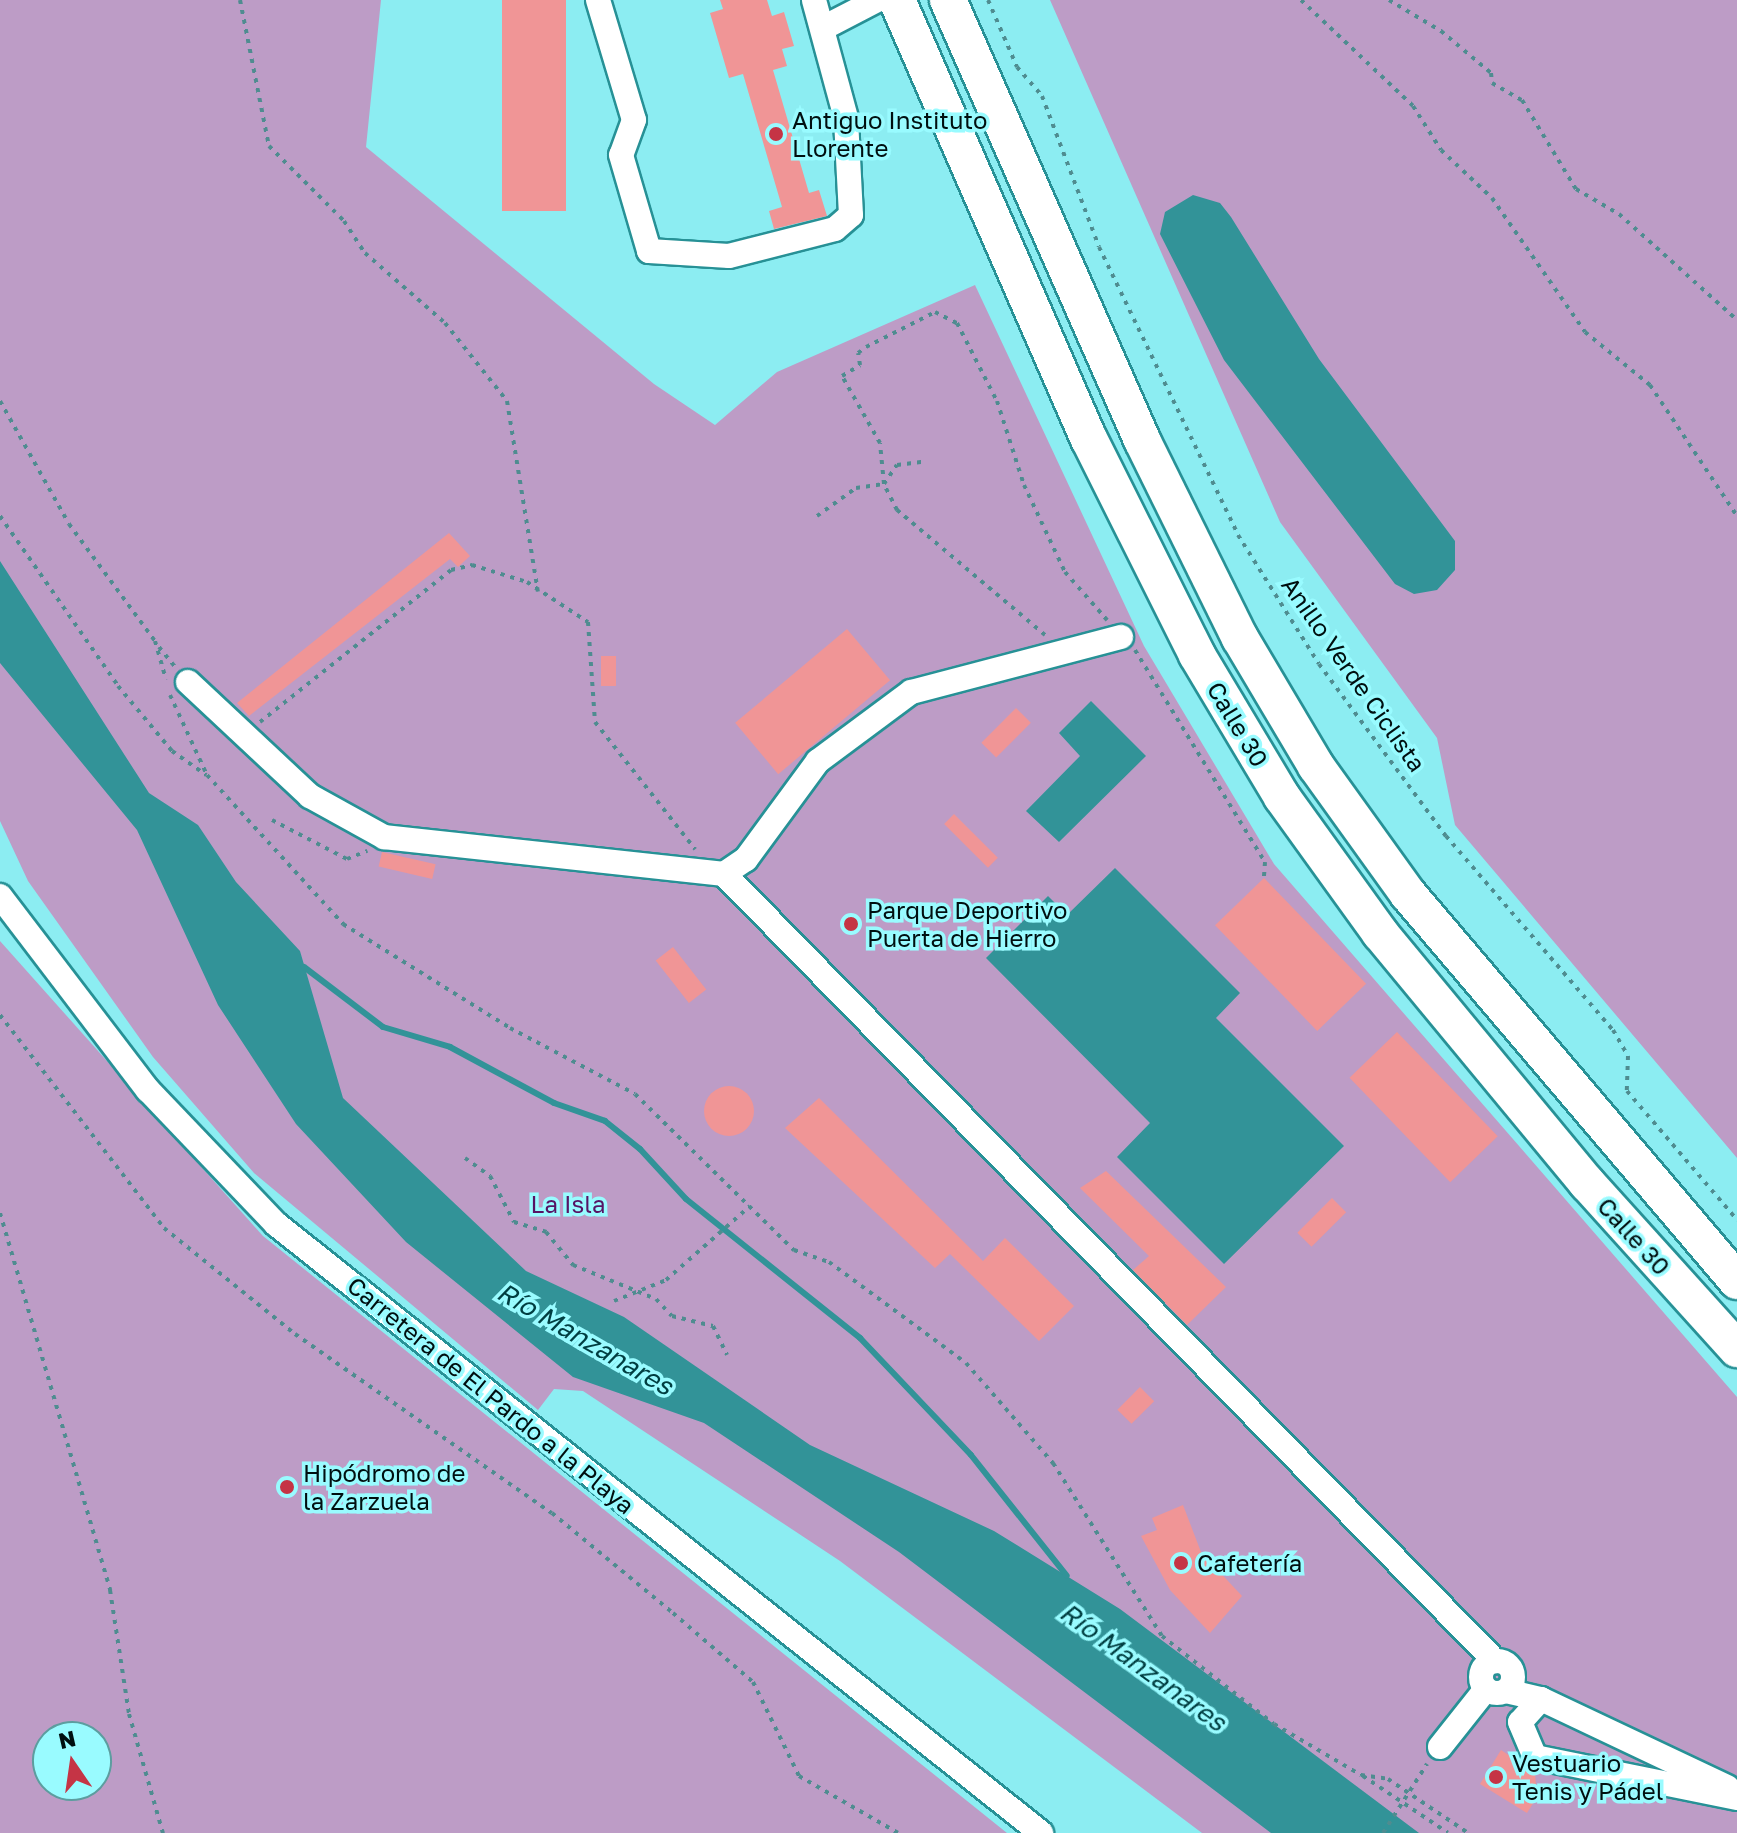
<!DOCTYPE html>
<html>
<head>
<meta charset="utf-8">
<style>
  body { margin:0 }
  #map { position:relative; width:1737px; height:1833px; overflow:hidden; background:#8cedf2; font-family:"Golos Text",sans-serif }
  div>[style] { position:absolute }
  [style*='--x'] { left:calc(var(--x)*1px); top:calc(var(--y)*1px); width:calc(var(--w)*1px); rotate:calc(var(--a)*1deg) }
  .green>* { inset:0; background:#bd9cc6 }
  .water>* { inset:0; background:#329398 }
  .stream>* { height:6px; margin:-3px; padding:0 3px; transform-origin:3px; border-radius:3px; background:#329398 }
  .building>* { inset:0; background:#f09596; transform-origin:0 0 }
  .round { border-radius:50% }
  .path>* { height:4px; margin-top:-2px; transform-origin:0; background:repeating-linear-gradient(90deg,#4f8c90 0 4px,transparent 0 10px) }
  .roads { filter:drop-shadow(2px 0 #279196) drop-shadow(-2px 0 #279196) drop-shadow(0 2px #279196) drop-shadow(0 -2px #279196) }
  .minor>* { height:24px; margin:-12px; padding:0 12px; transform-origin:12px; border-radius:12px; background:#fff }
  .minor>.ring { margin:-12px; padding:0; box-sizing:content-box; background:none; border:24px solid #fff; border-radius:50% }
  .highway>* { height:36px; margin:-18px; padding:0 18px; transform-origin:18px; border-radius:18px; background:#fff }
  .path-bridge>* { height:4px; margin-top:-2px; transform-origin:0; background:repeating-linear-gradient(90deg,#4f8c90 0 4px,transparent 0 10px) }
  .dots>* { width:22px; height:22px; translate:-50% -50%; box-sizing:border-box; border:4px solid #99fbff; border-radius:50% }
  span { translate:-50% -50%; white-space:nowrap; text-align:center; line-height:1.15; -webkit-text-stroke:7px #99fbff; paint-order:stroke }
  .poi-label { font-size:24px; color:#000f10 }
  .left { translate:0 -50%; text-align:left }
  .street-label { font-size:24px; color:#000f10 }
  .park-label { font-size:24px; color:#561464 }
  .water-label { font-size:26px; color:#003e41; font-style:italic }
  .north { position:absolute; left:32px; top:1721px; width:80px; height:80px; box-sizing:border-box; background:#99fbff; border:2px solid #5c9d9f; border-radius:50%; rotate:347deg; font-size:22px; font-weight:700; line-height:32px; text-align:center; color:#000f10 }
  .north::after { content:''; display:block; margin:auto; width:28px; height:36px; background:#c53445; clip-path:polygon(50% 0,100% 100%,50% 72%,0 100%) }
</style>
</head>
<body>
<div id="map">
  <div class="green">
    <div style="clip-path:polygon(0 0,381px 0,366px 147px,654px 384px,715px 425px,777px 372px,975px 285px,1144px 646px,1274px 864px,1737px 1397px,1737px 1833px,1202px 1833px,840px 1561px,583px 1391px,554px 1389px,538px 1410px,254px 1173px,153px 1057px,28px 881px,0 821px)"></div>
    <div style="clip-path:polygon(1050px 0,1737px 0,1737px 1158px,1455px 825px,1437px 738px,1280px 522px)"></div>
    <div style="clip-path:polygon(evenodd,0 941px,263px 1236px,1007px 1833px,0 1833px,0 941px,96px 1737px,96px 1785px,48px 1785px,48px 1737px,96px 1737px)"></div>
  </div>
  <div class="water">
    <div style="clip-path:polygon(1193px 195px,1220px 203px,1231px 217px,1319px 359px,1455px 541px,1455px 570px,1437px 590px,1414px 594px,1395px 584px,1224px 360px,1160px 234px,1165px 212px)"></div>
    <div style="clip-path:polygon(0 561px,149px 793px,198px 825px,236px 882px,300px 951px,343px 1098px,526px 1271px,624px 1317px,810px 1445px,994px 1531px,1120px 1609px,1419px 1833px,1271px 1833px,899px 1552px,704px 1423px,573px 1377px,406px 1242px,296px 1124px,218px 1005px,137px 830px,0 663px)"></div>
    <div style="clip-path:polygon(1091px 701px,1146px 756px,1059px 842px,1026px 811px,1080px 756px,1059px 733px)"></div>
    <div style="clip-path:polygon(1115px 868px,1240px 993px,1216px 1018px,1344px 1146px,1224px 1264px,1117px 1157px,1150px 1123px,986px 958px,1048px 896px,1067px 915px)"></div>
  </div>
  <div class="stream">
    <div style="--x:304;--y:967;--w:99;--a:37.2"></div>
    <div style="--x:383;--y:1027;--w:70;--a:16.6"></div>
    <div style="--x:450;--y:1047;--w:118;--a:28.3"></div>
    <div style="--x:554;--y:1103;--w:54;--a:19.4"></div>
    <div style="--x:605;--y:1121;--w:45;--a:38.7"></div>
    <div style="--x:640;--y:1149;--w:68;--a:47.4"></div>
    <div style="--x:686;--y:1199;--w:223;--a:38.6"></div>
    <div style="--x:860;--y:1338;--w:161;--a:46.5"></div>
    <div style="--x:971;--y:1455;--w:154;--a:51.6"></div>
  </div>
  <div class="building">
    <div style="left:502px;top:0;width:64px;height:211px"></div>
    <div style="clip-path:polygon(720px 0,767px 0,772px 16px,784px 12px,794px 46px,782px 49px,787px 66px,773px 70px,809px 193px,819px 190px,827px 216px,774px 229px,769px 211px,782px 207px,743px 74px,729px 78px,710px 13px,723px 9px)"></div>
    <div style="clip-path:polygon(449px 533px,470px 556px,458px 567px,450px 559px,249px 716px,237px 703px)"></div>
    <div style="left:847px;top:629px;width:67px;height:146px;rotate:50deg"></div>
    <div style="left:601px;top:656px;width:15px;height:30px"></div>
    <div style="left:1016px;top:708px;width:21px;height:49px;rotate:45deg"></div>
    <div style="left:954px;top:814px;width:62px;height:14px;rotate:45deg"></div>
    <div style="left:382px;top:852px;width:55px;height:15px;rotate:13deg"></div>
    <div style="left:1264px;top:878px;width:147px;height:68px;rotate:46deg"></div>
    <div style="left:673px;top:947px;width:54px;height:22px;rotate:52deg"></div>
    <div style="left:1397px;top:1032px;width:145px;height:66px;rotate:46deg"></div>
    <div class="round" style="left:704px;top:1086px;width:50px;height:50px"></div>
    <div style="clip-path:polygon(819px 1098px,983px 1261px,1005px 1238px,1074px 1306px,1039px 1341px,950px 1254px,935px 1268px,785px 1128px)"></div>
    <div style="clip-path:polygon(1106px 1171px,1226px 1287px,1187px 1325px,1133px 1270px,1149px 1256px,1080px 1188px)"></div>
    <div style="left:1332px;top:1198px;width:20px;height:49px;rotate:45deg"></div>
    <div style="left:1140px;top:1387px;width:20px;height:32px;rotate:45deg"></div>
    <div style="clip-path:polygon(1183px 1505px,1201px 1552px,1242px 1596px,1210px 1633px,1170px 1590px,1141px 1536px,1157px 1530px,1152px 1518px)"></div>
    <div style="clip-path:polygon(1501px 1750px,1535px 1773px,1537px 1797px,1527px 1813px,1480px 1784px)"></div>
  </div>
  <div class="path">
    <div style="--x:240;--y:0;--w:149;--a:78.8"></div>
    <div style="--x:269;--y:146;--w:106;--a:45"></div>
    <div style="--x:344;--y:221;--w:38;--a:57"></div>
    <div style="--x:365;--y:253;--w:106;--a:41.2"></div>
    <div style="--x:445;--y:323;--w:100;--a:51.5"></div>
    <div style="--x:507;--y:401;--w:193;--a:80.8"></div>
    <div style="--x:988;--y:0;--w:73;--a:66.6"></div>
    <div style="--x:1017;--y:67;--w:38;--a:49"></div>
    <div style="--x:1042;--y:96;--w:161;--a:69.3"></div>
    <div style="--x:1099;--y:247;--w:320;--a:64.2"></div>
    <div style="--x:1238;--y:535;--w:152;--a:57.9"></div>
    <div style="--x:1319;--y:664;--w:214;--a:53.6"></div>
    <div style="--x:1446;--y:836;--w:256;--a:49.3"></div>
    <div style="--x:1613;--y:1030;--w:30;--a:60"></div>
    <div style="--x:1628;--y:1056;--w:35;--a:92"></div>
    <div style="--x:1627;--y:1091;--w:170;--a:49.5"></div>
    <div style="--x:1301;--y:0;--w:154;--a:43.4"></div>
    <div style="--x:1413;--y:106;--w:52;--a:57.5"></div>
    <div style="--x:1441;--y:150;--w:70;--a:43.3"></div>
    <div style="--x:1492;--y:198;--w:163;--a:55.2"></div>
    <div style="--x:1585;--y:332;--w:84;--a:39.2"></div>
    <div style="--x:1650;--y:385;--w:157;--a:56.4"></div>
    <div style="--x:1389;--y:0;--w:61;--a:30.8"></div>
    <div style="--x:1441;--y:31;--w:65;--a:40"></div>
    <div style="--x:1491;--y:73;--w:10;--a:84"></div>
    <div style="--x:1492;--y:83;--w:34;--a:30"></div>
    <div style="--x:1522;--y:100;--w:104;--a:58.8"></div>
    <div style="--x:1576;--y:189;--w:50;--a:30.2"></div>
    <div style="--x:1619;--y:214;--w:159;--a:41.9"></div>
    <div style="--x:0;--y:401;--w:141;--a:60.7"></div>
    <div style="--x:69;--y:524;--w:145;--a:53.7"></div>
    <div style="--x:155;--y:641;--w:40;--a:74"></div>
    <div style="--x:0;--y:516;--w:207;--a:55.2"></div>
    <div style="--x:118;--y:686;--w:85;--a:50.3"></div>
    <div style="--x:172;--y:751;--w:42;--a:35.2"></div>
    <div style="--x:817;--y:516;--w:48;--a:-35.7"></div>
    <div style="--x:856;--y:488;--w:28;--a:-8"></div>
    <div style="--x:884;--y:484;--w:23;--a:-56"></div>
    <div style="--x:897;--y:465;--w:26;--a:-7"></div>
    <div style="--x:1045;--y:635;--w:194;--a:-139.8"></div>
    <div style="--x:897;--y:510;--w:29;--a:-117"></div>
    <div style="--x:884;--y:484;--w:41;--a:-95.6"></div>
    <div style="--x:880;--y:443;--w:77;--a:-119.6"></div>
    <div style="--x:842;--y:376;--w:21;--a:-31"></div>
    <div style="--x:860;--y:365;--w:12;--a:-99"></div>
    <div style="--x:858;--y:353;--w:10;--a:-37"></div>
    <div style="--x:866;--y:347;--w:77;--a:-26.9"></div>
    <div style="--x:935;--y:312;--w:25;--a:27"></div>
    <div style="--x:957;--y:323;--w:88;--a:62.9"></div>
    <div style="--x:997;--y:401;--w:88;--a:72.2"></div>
    <div style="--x:1024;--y:485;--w:96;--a:64.8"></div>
    <div style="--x:1065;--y:572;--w:64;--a:48.8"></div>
    <div style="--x:159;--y:647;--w:27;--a:51"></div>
    <div style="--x:1135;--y:650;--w:249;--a:58.5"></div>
    <div style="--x:1265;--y:862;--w:16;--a:94"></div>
    <div style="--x:170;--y:695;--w:88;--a:65.2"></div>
    <div style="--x:207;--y:775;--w:202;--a:47.6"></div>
    <div style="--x:343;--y:924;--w:197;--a:31.9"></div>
    <div style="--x:510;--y:1028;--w:141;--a:27.8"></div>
    <div style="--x:635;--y:1094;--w:223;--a:44.5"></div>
    <div style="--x:794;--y:1250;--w:37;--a:19"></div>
    <div style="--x:829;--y:1262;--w:170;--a:36.4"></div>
    <div style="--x:966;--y:1363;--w:133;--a:49"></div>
    <div style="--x:1053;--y:1463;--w:204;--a:57.8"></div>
    <div style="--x:1162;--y:1636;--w:142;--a:38.2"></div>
    <div style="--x:1274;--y:1724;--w:101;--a:30.4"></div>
    <div style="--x:1361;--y:1775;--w:27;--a:8"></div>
    <div style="--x:1388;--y:1779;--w:97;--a:34"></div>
    <div style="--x:260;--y:722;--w:244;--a:-38.5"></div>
    <div style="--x:451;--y:570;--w:22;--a:-13"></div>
    <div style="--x:472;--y:565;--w:58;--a:17.2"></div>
    <div style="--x:527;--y:582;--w:73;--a:33.3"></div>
    <div style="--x:588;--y:622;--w:100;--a:86"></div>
    <div style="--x:595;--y:722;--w:162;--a:51.8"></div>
    <div style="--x:272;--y:820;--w:85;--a:27.5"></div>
    <div style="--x:347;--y:859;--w:22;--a:-22"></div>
    <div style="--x:0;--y:1015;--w:269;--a:52.4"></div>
    <div style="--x:164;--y:1228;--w:169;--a:39"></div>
    <div style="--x:295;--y:1334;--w:313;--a:34.9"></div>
    <div style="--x:552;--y:1513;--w:157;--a:39.6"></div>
    <div style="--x:673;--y:1613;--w:106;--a:40.8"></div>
    <div style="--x:753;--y:1682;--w:105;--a:63.9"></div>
    <div style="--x:799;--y:1776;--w:114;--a:29.9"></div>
    <div style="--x:465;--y:1158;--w:31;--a:36"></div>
    <div style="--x:490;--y:1176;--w:52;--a:62.4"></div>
    <div style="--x:514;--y:1222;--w:34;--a:17"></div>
    <div style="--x:546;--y:1232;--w:43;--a:50.7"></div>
    <div style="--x:573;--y:1265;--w:90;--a:22.3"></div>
    <div style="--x:656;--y:1299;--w:23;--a:47"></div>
    <div style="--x:672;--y:1316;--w:42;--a:13.7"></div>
    <div style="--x:713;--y:1326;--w:32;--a:64"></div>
    <div style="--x:0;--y:1213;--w:393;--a:73.7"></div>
    <div style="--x:110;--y:1590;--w:125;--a:81.3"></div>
    <div style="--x:129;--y:1714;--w:124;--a:74.1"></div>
    <div style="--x:614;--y:1301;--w:56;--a:-22"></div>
    <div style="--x:666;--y:1280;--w:112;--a:-41.4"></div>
    <div style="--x:1363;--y:1776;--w:102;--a:33.8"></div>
  </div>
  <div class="roads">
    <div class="minor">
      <div style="--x:598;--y:0;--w:125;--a:73.3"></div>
      <div style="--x:634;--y:120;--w:37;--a:110"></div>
      <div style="--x:621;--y:155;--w:100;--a:73.7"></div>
      <div style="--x:649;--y:251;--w:80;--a:3.6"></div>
      <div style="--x:729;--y:256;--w:109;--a:-14.3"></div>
      <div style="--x:835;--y:229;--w:21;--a:-41"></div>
      <div style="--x:851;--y:215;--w:97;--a:-93"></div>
      <div style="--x:846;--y:118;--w:122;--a:-105.2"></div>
      <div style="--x:825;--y:27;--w:59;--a:-27.4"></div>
      <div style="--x:1121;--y:637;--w:217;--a:165.3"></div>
      <div style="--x:911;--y:692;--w:116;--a:143.4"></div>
      <div style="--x:818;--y:761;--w:122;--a:126.3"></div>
      <div style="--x:746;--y:859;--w:27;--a:146"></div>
      <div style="--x:724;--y:874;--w:1102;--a:45.59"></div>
      <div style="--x:188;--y:682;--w:167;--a:43.1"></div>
      <div style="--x:310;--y:796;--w:85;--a:29"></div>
      <div style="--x:384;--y:837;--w:342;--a:6.2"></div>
      <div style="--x:0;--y:896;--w:244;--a:52.7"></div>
      <div style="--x:148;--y:1090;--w:185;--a:46.3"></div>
      <div style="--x:276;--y:1224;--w:978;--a:38.52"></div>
      <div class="ring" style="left:1481px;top:1661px;width:8px;height:8px"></div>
      <div style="--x:1506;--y:1691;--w:36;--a:13"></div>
      <div style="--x:1541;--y:1699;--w:31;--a:132"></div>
      <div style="--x:1520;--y:1722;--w:38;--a:67"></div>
      <div style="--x:1535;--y:1757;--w:206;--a:11.5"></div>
      <div style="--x:1541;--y:1699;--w:206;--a:25.3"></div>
      <div style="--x:1440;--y:1747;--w:74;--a:-51.6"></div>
    </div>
    <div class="highway">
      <div style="--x:897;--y:0;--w:479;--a:66.4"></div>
      <div style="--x:1089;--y:439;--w:241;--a:63.4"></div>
      <div style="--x:1197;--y:655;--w:165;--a:59.1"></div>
      <div style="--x:1282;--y:797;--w:168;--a:54.2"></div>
      <div style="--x:1380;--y:933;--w:325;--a:50.4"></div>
      <div style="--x:1587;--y:1183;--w:224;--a:47.9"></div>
      <div style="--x:948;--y:0;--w:481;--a:66.2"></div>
      <div style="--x:1142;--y:440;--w:221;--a:63.7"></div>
      <div style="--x:1240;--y:638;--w:149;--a:59.3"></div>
      <div style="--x:1316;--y:766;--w:158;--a:54.3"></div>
      <div style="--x:1408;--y:894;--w:508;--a:49.63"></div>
    </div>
  </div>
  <div class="path-bridge">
    <div style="--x:1383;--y:1833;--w:82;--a:-57.5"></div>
  </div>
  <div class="dots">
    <div style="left:776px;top:134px;background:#c53445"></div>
    <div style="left:851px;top:924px;background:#c53445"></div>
    <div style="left:287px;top:1487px;background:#c53445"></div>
    <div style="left:1181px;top:1563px;background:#c53445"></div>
    <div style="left:1496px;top:1777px;background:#c53445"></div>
  </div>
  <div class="poi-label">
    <span class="left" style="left:792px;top:134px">Antiguo Instituto<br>Llorente</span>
    <span class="left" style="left:867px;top:924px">Parque Deportivo<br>Puerta de Hierro</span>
    <span class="left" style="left:303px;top:1487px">Hipódromo de<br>la Zarzuela</span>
    <span class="left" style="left:1197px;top:1563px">Cafetería</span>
    <span class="left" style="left:1512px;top:1777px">Vestuario<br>Tenis y Pádel</span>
  </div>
  <div class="street-label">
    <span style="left:1354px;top:674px;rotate:55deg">Anillo Verde Ciclista</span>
    <span style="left:1238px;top:724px;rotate:59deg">Calle 30</span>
    <span style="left:1634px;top:1236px;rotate:48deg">Calle 30</span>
    <span style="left:491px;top:1395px;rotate:39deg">Carretera de El Pardo a la Playa</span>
  </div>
  <div class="park-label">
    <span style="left:568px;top:1204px">La Isla</span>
  </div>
  <div class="water-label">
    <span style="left:585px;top:1339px;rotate:30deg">Río Manzanares</span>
    <span style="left:1143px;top:1667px;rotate:36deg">Río Manzanares</span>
  </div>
  <div class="north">N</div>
</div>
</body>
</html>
